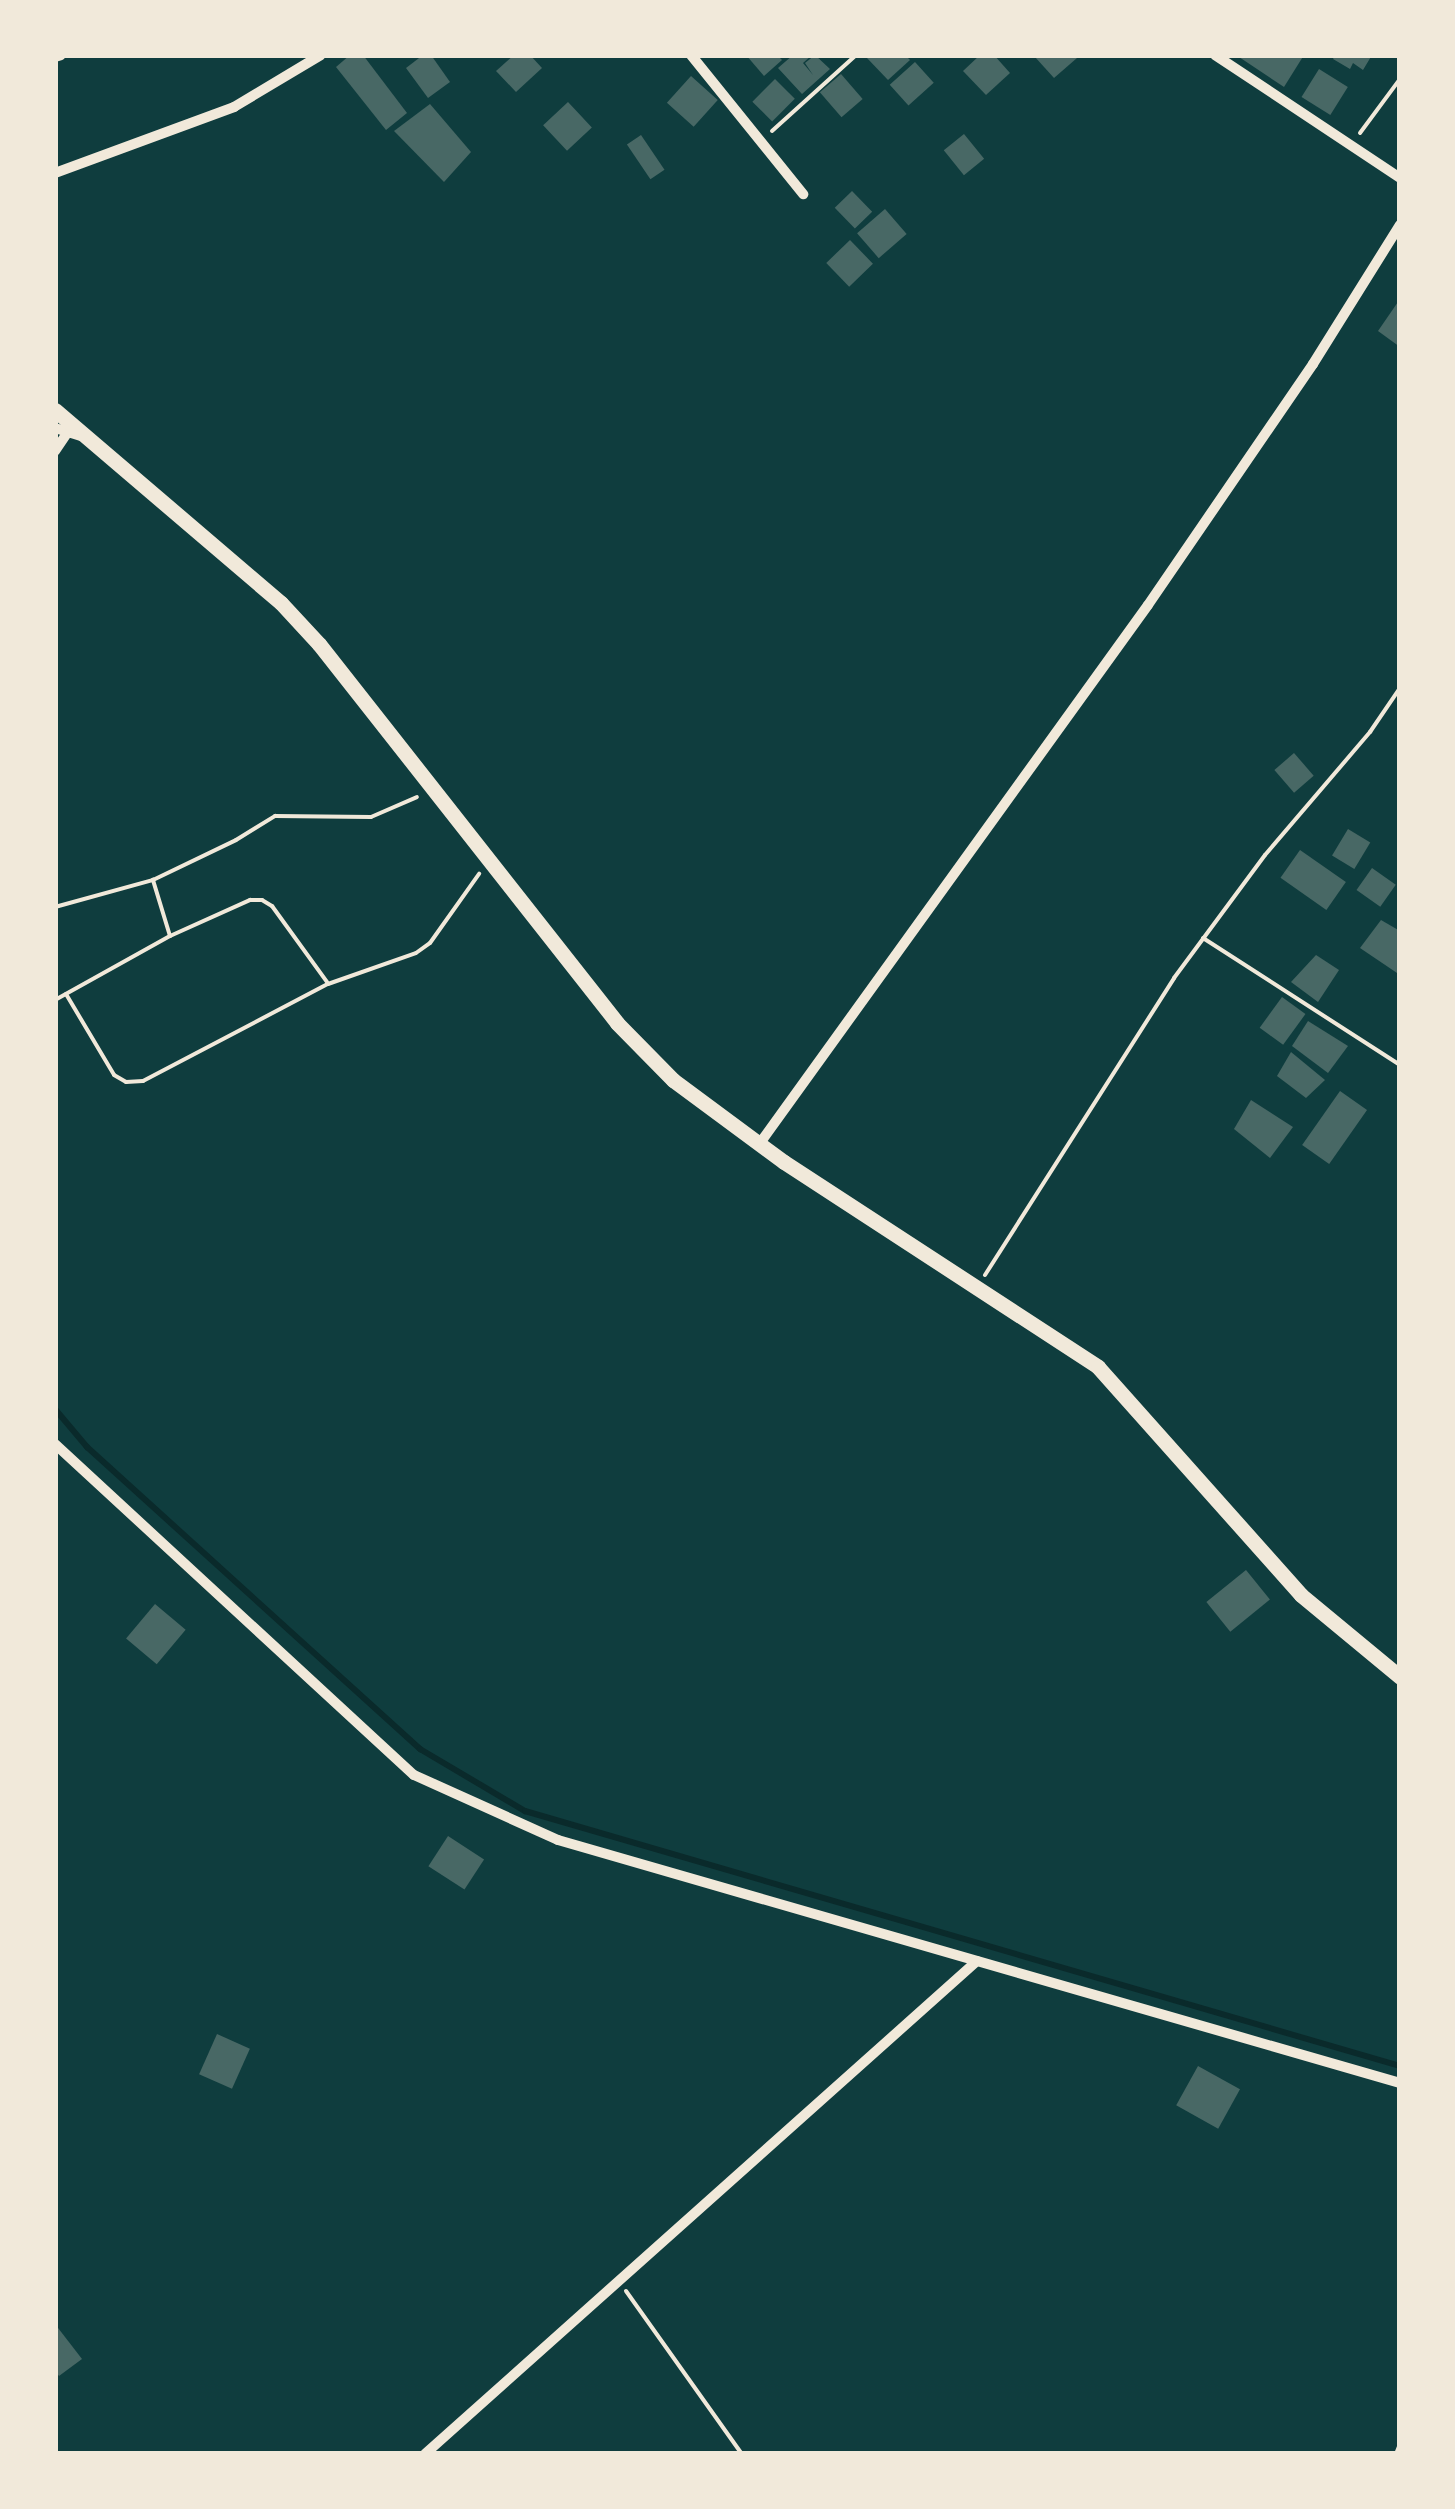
<!DOCTYPE html>
<html>
<head>
<meta charset="utf-8">
<style>
  body { margin:0 }
  #map { position:relative; width:1455px; height:2509px; overflow:hidden; background:#0f3d3e; font-family:"Noto Sans",sans-serif }
  div>[style] { position:absolute }
  [style*='--x'] { left:calc(var(--x)*1px); top:calc(var(--y)*1px); width:calc(var(--w)*1px); rotate:calc(var(--a)*1deg) }
  .stream>* { height:6px; margin:-3px; padding:0 3px; transform-origin:3px; border-radius:3px; background:#0a2a2b }
  .building>* { inset:0; background:#486865; transform-origin:0 0 }
  .path>* { height:4px; margin:-2px; padding:0 2px; transform-origin:2px; border-radius:2px; background:#f1e9da }
  .minor>* { height:10px; margin:-5px; padding:0 5px; transform-origin:5px; border-radius:5px; background:#f1e9da }
  .tertiary>* { height:15px; margin:-7.5px; padding:0 7.5px; transform-origin:7.5px; border-radius:7.5px; background:#f1e9da }
  span { translate:-50% -50%; white-space:nowrap; text-align:center; line-height:1.15; -webkit-text-stroke:10px #f1e9da; paint-order:stroke }
  .frame { position:absolute; inset:0; border:58px solid #f1e9da; pointer-events:none }
</style>
</head>
<body>
<div id="map">
  <div class="stream">
    <div style="--x:55;--y:1409;--w:50;--a:49.9"></div>
    <div style="--x:87;--y:1447;--w:450;--a:42.2"></div>
    <div style="--x:420;--y:1749;--w:122;--a:30.6"></div>
    <div style="--x:525;--y:1811;--w:911;--a:16.25"></div>
  </div>
  <div class="building">
    <div style="clip-path:polygon(350px 55px,363px 55px,407px 113px,386px 130px,336px 67px)"></div>
    <div style="clip-path:polygon(423px 55px,431px 55px,450px 82px,428px 98px,406px 68px)"></div>
    <div style="clip-path:polygon(514px 55px,530px 55px,542px 68px,516px 92px,496px 71px)"></div>
    <div style="clip-path:polygon(746px 55px,777px 55px,782px 60px,764px 76px)"></div>
    <div style="clip-path:polygon(793px 55px,812px 55px,803px 63px,813px 75px,805px 63px,815px 55px,830px 69px,802px 94px,778px 68px)"></div>
    <div style="clip-path:polygon(869px 55px,905px 55px,910px 60px,888px 80px,866px 57px)"></div>
    <div style="clip-path:polygon(980px 55px,994px 55px,1010px 73px,986px 95px,963px 71px)"></div>
    <div style="clip-path:polygon(1038px 55px,1074px 55px,1077px 58px,1054px 78px,1035px 57px)"></div>
    <div style="clip-path:polygon(1236px 55px,1304px 55px,1284px 87px)"></div>
    <div style="clip-path:polygon(1335px 55px,1372px 55px,1363px 70px,1353px 63px,1350px 69px,1333px 59px)"></div>
    <div style="left:915px;top:62px;width:28px;height:34px;rotate:48deg"></div>
    <div style="left:1319px;top:69px;width:34px;height:33px;rotate:32deg"></div>
    <div style="left:841px;top:74px;width:33px;height:28px;rotate:49deg"></div>
    <div style="left:691px;top:76px;width:36px;height:36px;rotate:42deg"></div>
    <div style="left:775px;top:79px;width:28px;height:32px;rotate:45deg"></div>
    <div style="left:568px;top:102px;width:35px;height:34px;rotate:47deg"></div>
    <div style="clip-path:polygon(430px 104px,471px 152px,444px 182px,394px 131px)"></div>
    <div style="left:964px;top:134px;width:32px;height:26px;rotate:51deg"></div>
    <div style="left:641px;top:135px;width:42px;height:17px;rotate:56deg"></div>
    <div style="left:852px;top:191px;width:29px;height:24px;rotate:46deg"></div>
    <div style="left:885px;top:209px;width:33px;height:37px;rotate:49deg"></div>
    <div style="left:850px;top:240px;width:33px;height:33px;rotate:46deg"></div>
    <div style="clip-path:polygon(1400px 299px,1400px 347px,1378px 331px)"></div>
    <div style="left:1294px;top:753px;width:30px;height:26px;rotate:49deg"></div>
    <div style="left:1348px;top:829px;width:26px;height:31px;rotate:31deg"></div>
    <div style="left:1300px;top:850px;width:56px;height:34px;rotate:35deg"></div>
    <div style="left:1372px;top:868px;width:29px;height:27px;rotate:35deg"></div>
    <div style="clip-path:polygon(1381px 920px,1400px 931px,1397px 973px,1360px 948px)"></div>
    <div style="clip-path:polygon(1316px 955px,1339px 970px,1318px 1002px,1291px 982px)"></div>
    <div style="left:1282px;top:997px;width:29px;height:38px;rotate:36deg"></div>
    <div style="clip-path:polygon(1308px 1021px,1348px 1046px,1328px 1073px,1292px 1046px)"></div>
    <div style="clip-path:polygon(1291px 1052px,1325px 1080px,1306px 1098px,1277px 1076px)"></div>
    <div style="left:1340px;top:1091px;width:33px;height:66px;rotate:35deg"></div>
    <div style="clip-path:polygon(1251px 1100px,1293px 1127px,1270px 1158px,1234px 1129px)"></div>
    <div style="left:1246px;top:1570px;width:38px;height:51px;rotate:51deg"></div>
    <div style="left:155px;top:1604px;width:40px;height:45px;rotate:40deg"></div>
    <div style="left:448px;top:1836px;width:43px;height:36px;rotate:33deg"></div>
    <div style="left:217px;top:2034px;width:36px;height:44px;rotate:24deg"></div>
    <div style="left:1198px;top:2066px;width:48px;height:45px;rotate:29deg"></div>
    <div style="clip-path:polygon(55px 2324px,82px 2359px,59px 2376px,55px 2371px)"></div>
  </div>
  <div class="path">
    <div style="--x:772;--y:131;--w:113;--a:-42.1"></div>
    <div style="--x:1360;--y:133;--w:67;--a:-53.5"></div>
    <div style="--x:55;--y:907;--w:102;--a:-15.4"></div>
    <div style="--x:153;--y:880;--w:92;--a:-25.7"></div>
    <div style="--x:236;--y:840;--w:46;--a:-31.6"></div>
    <div style="--x:275;--y:816;--w:96;--a:0.6"></div>
    <div style="--x:371;--y:817;--w:50;--a:-23.5"></div>
    <div style="--x:170;--y:936;--w:88;--a:-24.2"></div>
    <div style="--x:250;--y:900;--w:12;--a:0"></div>
    <div style="--x:262;--y:900;--w:12;--a:31"></div>
    <div style="--x:272;--y:906;--w:94;--a:54.1"></div>
    <div style="--x:1203;--y:938;--w:234;--a:32.8"></div>
    <div style="--x:66;--y:994;--w:94;--a:59.3"></div>
    <div style="--x:114;--y:1075;--w:14;--a:30"></div>
    <div style="--x:126;--y:1082;--w:17;--a:-3"></div>
    <div style="--x:143;--y:1081;--w:209;--a:-27.7"></div>
    <div style="--x:328;--y:984;--w:93;--a:-19.4"></div>
    <div style="--x:416;--y:953;--w:17;--a:-36"></div>
    <div style="--x:430;--y:943;--w:85;--a:-54.6"></div>
    <div style="--x:55;--y:1000;--w:132;--a:-29.1"></div>
    <div style="--x:170;--y:936;--w:59;--a:-106.9"></div>
    <div style="--x:985;--y:1275;--w:352;--a:-57.5"></div>
    <div style="--x:1174;--y:978;--w:153;--a:-53.5"></div>
    <div style="--x:1265;--y:855;--w:162;--a:-49.5"></div>
    <div style="--x:1370;--y:732;--w:53;--a:-55.7"></div>
    <div style="--x:626;--y:2291;--w:200;--a:54.6"></div>
    <div style="--x:1396;--y:2454;--w:11;--a:-68"></div>
  </div>
  <div class="minor">
    <div style="--x:691;--y:55;--w:179;--a:51.1"></div>
    <div style="--x:1215;--y:55;--w:222;--a:33.6"></div>
    <div style="--x:55;--y:57;--w:6;--a:-18"></div>
    <div style="--x:55;--y:173;--w:191;--a:-20.2"></div>
    <div style="--x:234;--y:107;--w:101;--a:-30.9"></div>
    <div style="--x:55;--y:428;--w:27;--a:17"></div>
    <div style="--x:55;--y:451;--w:23;--a:-56"></div>
    <div style="--x:760;--y:1143;--w:663;--a:-54.2"></div>
    <div style="--x:1148;--y:605;--w:292;--a:-55.6"></div>
    <div style="--x:1313;--y:364;--w:164;--a:-58"></div>
    <div style="--x:55;--y:1444;--w:488;--a:42.7"></div>
    <div style="--x:414;--y:1775;--w:158;--a:24.3"></div>
    <div style="--x:558;--y:1840;--w:876;--a:16.1"></div>
    <div style="--x:425;--y:2454;--w:740;--a:-41.77"></div>
  </div>
  <div class="tertiary">
    <div style="--x:55;--y:410;--w:297;--a:40.5"></div>
    <div style="--x:281;--y:603;--w:56;--a:47.2"></div>
    <div style="--x:319;--y:644;--w:482;--a:51.8"></div>
    <div style="--x:617;--y:1023;--w:80;--a:45.5"></div>
    <div style="--x:673;--y:1080;--w:138;--a:36.5"></div>
    <div style="--x:784;--y:1162;--w:375;--a:33.1"></div>
    <div style="--x:1098;--y:1367;--w:305;--a:48.3"></div>
    <div style="--x:1301;--y:1595;--w:129;--a:39.6"></div>
  </div>
  <div class="frame"></div>
</div>
</body>
</html>
